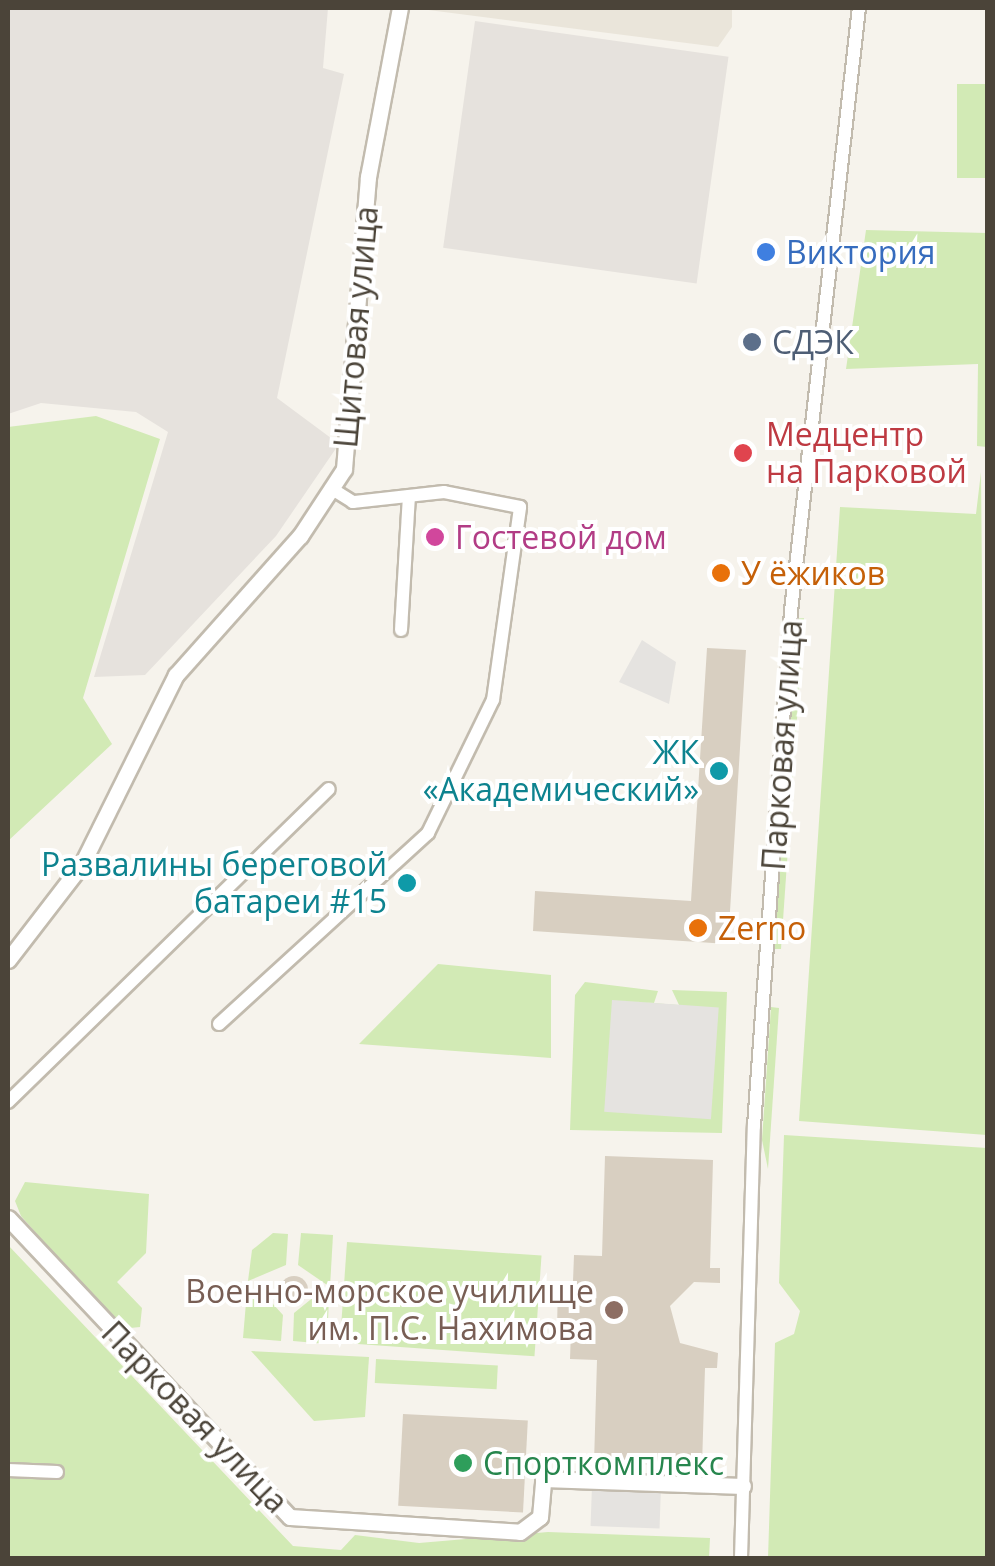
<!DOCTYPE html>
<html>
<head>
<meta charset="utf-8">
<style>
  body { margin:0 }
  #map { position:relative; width:995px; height:1566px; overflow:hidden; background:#f6f3ec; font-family:"Open Sans",sans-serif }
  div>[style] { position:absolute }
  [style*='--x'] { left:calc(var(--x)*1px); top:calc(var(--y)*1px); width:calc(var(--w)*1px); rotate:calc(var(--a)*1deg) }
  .residential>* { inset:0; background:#eae5da }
  .industrial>* { inset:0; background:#e6e2dd; transform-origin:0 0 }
  .green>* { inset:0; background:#d2eab5; transform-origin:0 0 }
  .parking>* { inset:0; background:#e5e3e0; transform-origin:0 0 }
  .building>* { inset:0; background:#d8cfc1; transform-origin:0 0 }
  .round { border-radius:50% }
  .roads { filter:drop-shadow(2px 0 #c2bbae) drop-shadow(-2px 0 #c2bbae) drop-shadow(0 2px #c2bbae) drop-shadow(0 -2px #c2bbae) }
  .minor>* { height:12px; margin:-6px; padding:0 6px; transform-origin:6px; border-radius:6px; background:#fff }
  .tertiary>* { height:15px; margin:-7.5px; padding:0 7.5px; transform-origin:7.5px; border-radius:7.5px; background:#fff }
  .dots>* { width:28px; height:28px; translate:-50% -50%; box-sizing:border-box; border:5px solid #fff; border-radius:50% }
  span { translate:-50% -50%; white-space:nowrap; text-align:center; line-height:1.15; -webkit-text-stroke:8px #fff; paint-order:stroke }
  .shop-label { font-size:32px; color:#366cbe }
  .left { translate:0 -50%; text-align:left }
  .street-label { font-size:32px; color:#4b4439 }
  .service-label { font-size:32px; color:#4e5e75 }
  .health-label { font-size:32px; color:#be3a42 }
  .hotel-label { font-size:32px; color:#b23c85 }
  .food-label { font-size:32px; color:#c56008 }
  .culture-label { font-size:32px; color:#0d838f }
  .right { translate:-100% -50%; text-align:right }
  .education-label { font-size:32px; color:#785e54 }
  .leisure-label { font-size:32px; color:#27864d }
  .frame { position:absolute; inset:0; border:10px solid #4b4439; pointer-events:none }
</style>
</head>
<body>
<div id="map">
  <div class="residential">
    <div style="clip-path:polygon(413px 8px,732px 8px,732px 27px,718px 47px)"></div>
  </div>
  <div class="industrial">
    <div style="clip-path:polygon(8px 8px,328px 8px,323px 68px,344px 74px,277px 398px,339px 444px,276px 536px,145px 675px,94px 677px,168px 432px,136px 412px,41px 403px,8px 414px)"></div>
    <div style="left:475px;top:21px;width:256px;height:229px;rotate:8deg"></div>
  </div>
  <div class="green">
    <div style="left:987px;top:84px;width:94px;height:30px;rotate:90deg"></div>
    <div style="clip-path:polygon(866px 230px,987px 233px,987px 447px,977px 446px,978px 364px,846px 369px)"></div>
    <div style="clip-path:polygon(96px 416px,160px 439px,83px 698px,112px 744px,8px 841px,8px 427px)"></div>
    <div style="clip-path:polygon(981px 472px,987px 1135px,799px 1121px,840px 507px,976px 514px)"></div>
    <div style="clip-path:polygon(798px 618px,804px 618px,781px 949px,774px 949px)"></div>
    <div style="clip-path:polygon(438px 964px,551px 975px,551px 1058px,359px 1044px)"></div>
    <div style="clip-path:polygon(585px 982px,658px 991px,654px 1003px,612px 1000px,719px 1008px,679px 1005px,672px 990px,727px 992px,722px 1133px,570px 1130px,575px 995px)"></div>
    <div style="clip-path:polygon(771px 1007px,779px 1008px,768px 1169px,762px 1140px)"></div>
    <div style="clip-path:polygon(784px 1135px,987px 1148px,987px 1558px,768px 1558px,775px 1343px,794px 1334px,800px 1311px,779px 1283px)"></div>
    <div style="clip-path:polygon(25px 1182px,149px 1194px,146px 1253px,117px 1282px,142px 1308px,140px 1327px,120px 1329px,21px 1216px,15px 1201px)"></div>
    <div style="clip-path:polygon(273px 1233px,288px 1234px,286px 1265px,248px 1281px,252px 1250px)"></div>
    <div style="clip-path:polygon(301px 1233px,333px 1235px,330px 1287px,298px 1265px)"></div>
    <div style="left:347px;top:1242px;width:195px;height:101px;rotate:4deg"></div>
    <div style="clip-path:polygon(8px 1245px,293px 1546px,341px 1550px,355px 1535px,419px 1543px,548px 1532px,710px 1538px,709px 1558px,8px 1558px)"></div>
    <div style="clip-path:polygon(247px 1291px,263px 1293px,283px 1315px,281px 1341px,243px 1338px)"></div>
    <div style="clip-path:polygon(315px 1296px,329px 1297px,327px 1344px,293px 1341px,294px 1313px)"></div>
    <div style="clip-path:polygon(251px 1351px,369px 1357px,365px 1417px,314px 1421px)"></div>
    <div style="left:376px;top:1359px;width:122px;height:24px;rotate:3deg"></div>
  </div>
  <div class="parking">
    <div style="clip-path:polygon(642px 640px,676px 662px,669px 704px,619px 682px)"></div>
    <div style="left:612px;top:1000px;width:107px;height:112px;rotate:4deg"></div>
    <div style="left:592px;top:1485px;width:69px;height:41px;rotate:2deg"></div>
  </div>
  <div class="building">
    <div style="clip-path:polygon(707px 648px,746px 650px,728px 944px,533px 931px,535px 891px,691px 901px)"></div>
    <div style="clip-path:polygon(605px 1156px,713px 1160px,710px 1268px,720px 1268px,720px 1283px,694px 1282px,670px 1306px,680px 1343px,718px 1353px,717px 1368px,705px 1368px,702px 1466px,594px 1463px,597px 1360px,570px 1359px,571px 1330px,557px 1330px,558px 1281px,573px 1281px,574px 1255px,602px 1256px)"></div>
    <div class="round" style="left:280px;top:1276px;width:28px;height:28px"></div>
    <div style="left:403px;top:1414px;width:125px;height:92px;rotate:3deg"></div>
  </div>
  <div class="roads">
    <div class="minor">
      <div style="--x:401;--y:630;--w:134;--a:-86.6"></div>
      <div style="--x:219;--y:1024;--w:283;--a:-42.4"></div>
      <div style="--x:428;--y:833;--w:148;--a:-64"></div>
      <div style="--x:493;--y:700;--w:195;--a:-82"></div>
      <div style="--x:520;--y:507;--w:77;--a:-168.8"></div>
      <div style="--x:444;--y:492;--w:92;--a:173.7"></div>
      <div style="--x:353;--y:502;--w:26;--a:-148"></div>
      <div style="--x:8;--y:1102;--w:448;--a:-44.3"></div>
      <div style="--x:8;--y:1470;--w:49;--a:2.3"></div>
      <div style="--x:741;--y:1558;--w:432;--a:-88.3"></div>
      <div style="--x:754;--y:1126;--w:516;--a:-85.89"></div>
      <div style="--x:791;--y:611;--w:607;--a:-83.57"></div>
    </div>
    <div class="tertiary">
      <div style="--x:8;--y:960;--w:121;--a:-52.4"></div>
      <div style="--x:82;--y:864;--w:211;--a:-63.6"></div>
      <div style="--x:176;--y:675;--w:186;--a:-48.3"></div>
      <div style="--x:300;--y:536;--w:80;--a:-56.7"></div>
      <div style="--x:344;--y:469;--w:293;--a:-85.3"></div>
      <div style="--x:368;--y:177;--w:172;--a:-79.3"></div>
      <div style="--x:8;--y:1218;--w:411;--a:46.7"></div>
      <div style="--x:290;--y:1517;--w:230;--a:3.7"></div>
      <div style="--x:520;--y:1532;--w:25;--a:-37"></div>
      <div style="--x:540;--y:1517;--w:38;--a:-85"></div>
      <div style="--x:543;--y:1479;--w:200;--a:2"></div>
    </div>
  </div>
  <div class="dots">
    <div style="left:766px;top:252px;background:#3f7fe0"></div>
    <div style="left:752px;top:342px;background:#5c6f8a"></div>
    <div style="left:743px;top:453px;background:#e0444e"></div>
    <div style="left:435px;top:537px;background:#d1479c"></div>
    <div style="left:721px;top:573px;background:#e8710a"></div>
    <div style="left:719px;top:771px;background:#0f9aa8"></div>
    <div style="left:407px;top:883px;background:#0f9aa8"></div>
    <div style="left:698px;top:928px;background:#e8710a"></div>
    <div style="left:614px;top:1310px;background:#8d6e63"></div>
    <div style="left:463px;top:1463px;background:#2e9e5b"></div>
  </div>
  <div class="shop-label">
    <span class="left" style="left:786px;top:252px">Виктория</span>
  </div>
  <div class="street-label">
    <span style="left:356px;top:327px;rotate:-85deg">Щитовая улица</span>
    <span style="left:782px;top:745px;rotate:-86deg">Парковая улица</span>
    <span style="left:195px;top:1417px;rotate:46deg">Парковая улица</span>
  </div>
  <div class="service-label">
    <span class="left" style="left:772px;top:342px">СДЭК</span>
  </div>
  <div class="health-label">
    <span class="left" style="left:766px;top:453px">Медцентр<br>на Парковой</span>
  </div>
  <div class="hotel-label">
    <span class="left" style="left:455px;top:537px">Гостевой дом</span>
  </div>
  <div class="food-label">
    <span class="left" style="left:741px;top:573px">У ёжиков</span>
    <span class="left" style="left:718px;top:928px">Zerno</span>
  </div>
  <div class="culture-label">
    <span class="right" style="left:699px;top:771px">ЖК<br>«Академический»</span>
    <span class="right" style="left:387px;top:883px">Развалины береговой<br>батареи #15</span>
  </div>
  <div class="education-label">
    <span class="right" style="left:594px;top:1310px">Военно-морское училище<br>им. П.С. Нахимова</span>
  </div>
  <div class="leisure-label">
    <span class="left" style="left:483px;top:1463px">Спорткомплекс</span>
  </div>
  <div class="frame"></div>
</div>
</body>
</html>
